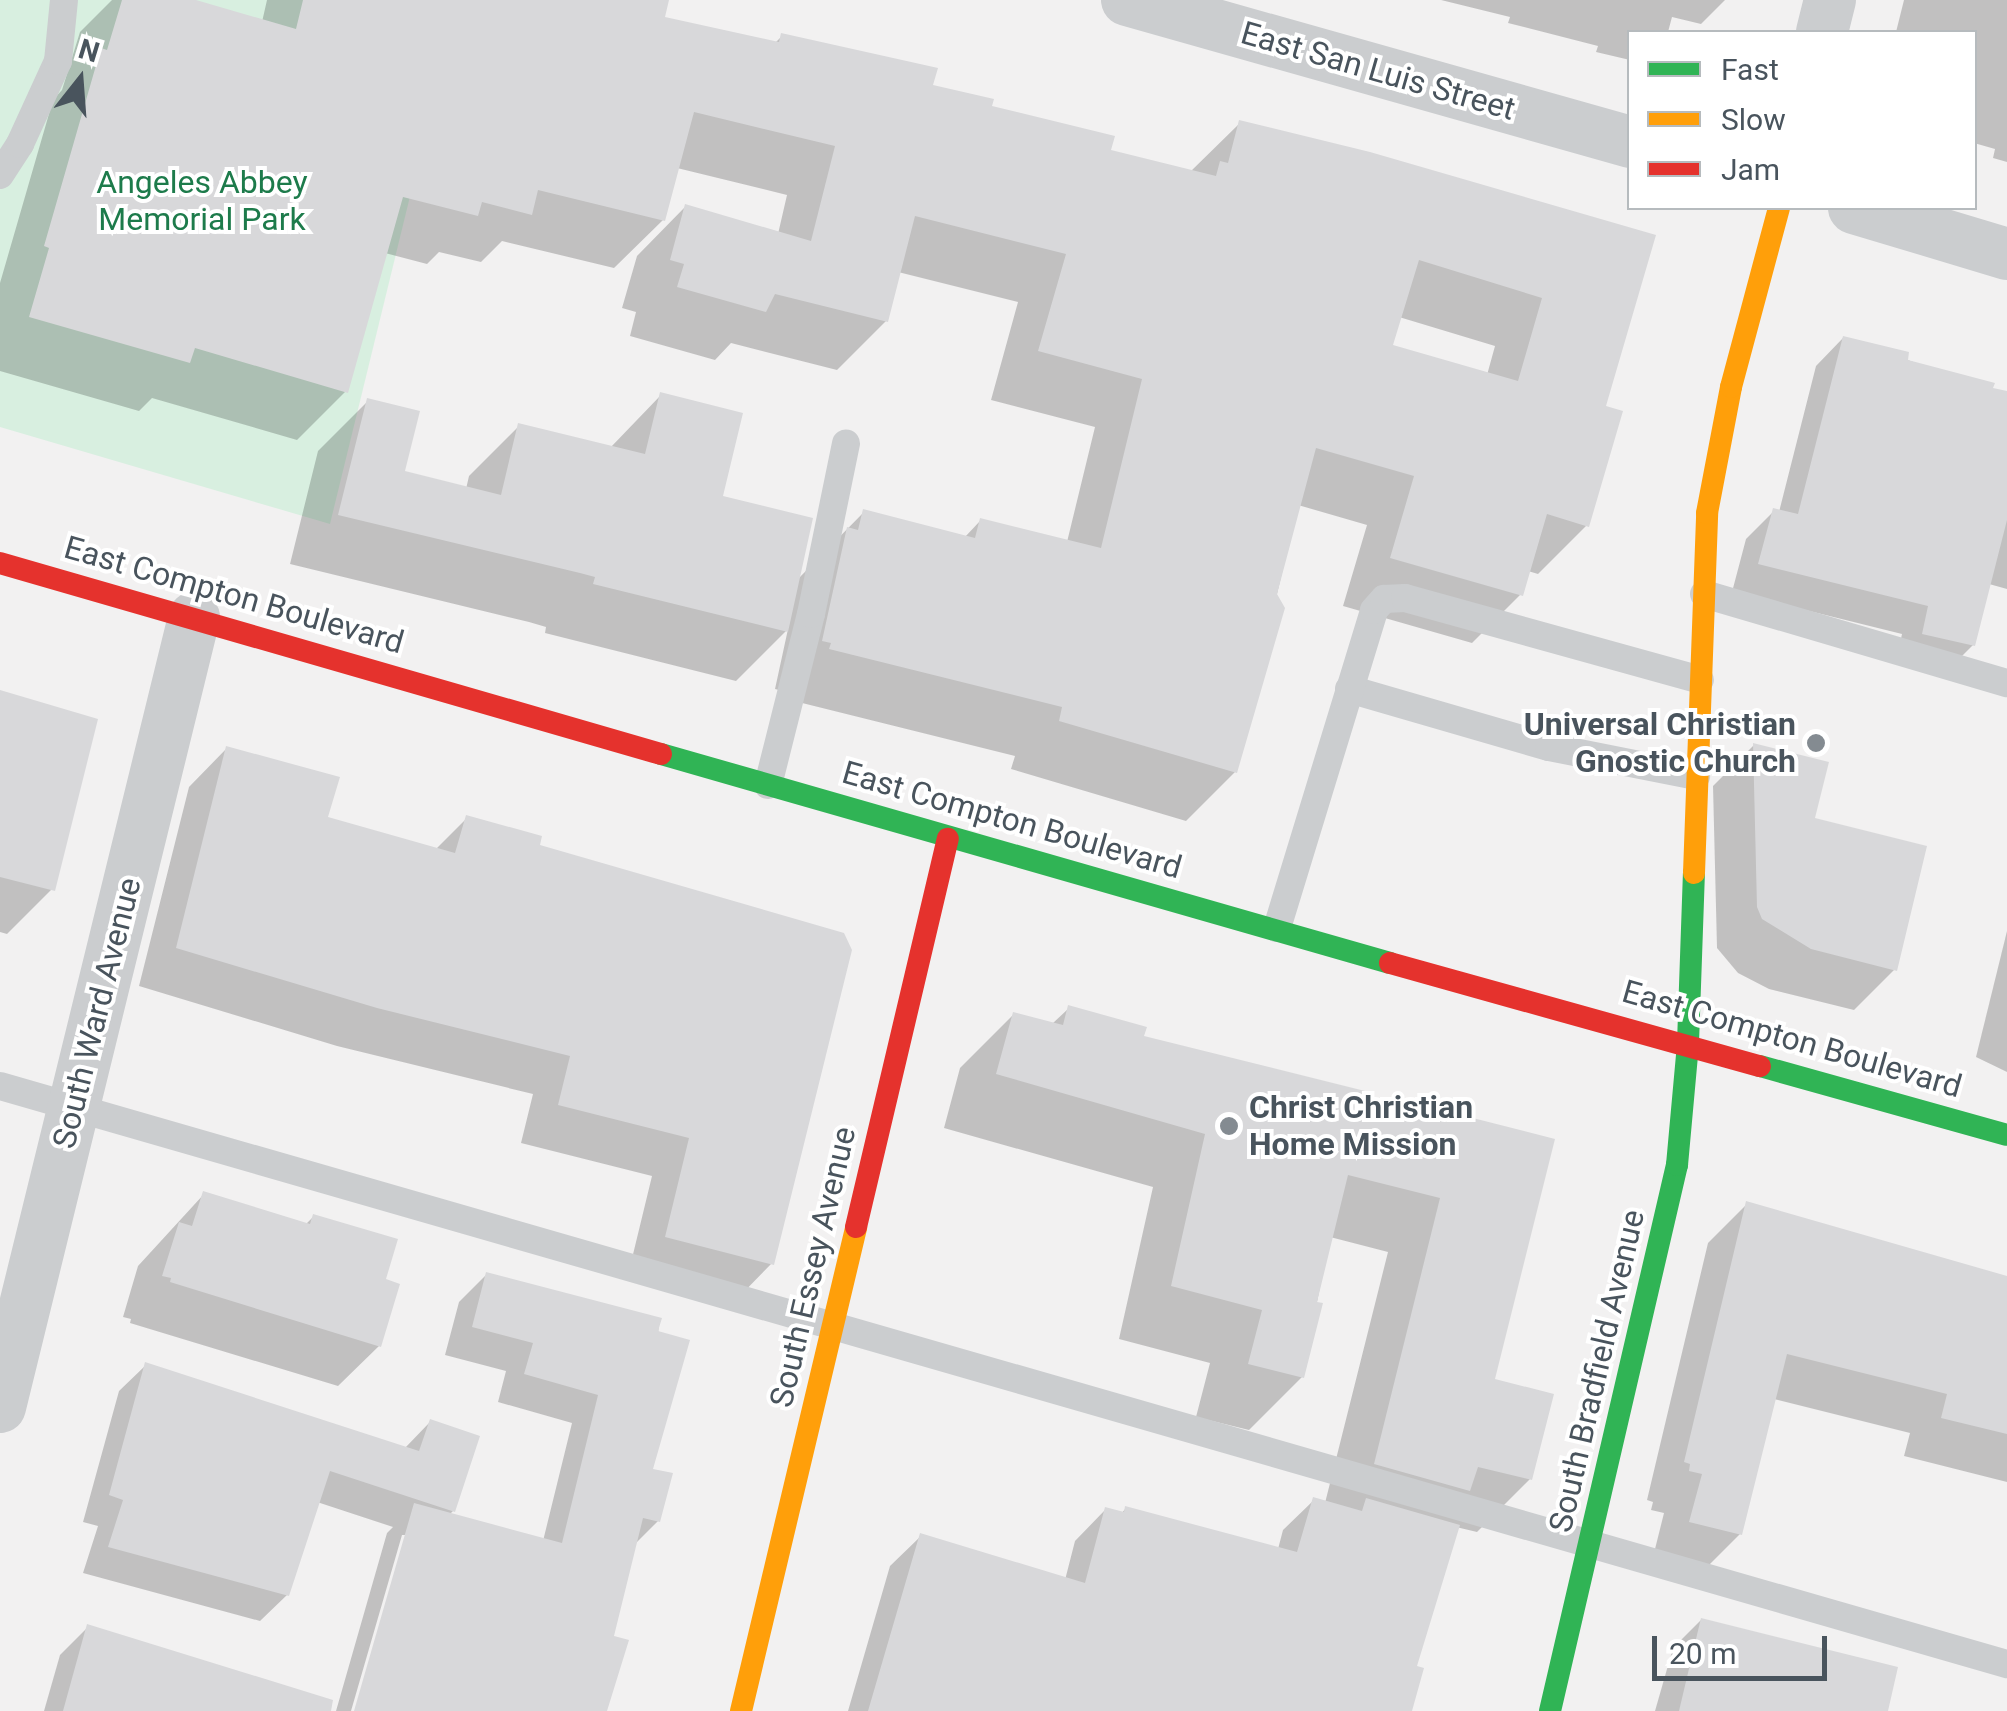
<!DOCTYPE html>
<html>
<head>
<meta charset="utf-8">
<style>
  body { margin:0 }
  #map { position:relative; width:2007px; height:1711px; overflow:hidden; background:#f2f1f1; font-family:Roboto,sans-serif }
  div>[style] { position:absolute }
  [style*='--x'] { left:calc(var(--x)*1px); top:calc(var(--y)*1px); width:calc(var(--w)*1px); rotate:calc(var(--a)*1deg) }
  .green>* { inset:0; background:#d8efe0 }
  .shadow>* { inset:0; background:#0003 }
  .building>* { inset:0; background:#d8d8da }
  .lane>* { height:28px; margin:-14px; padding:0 14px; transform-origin:14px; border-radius:14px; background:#cbcdcf }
  .street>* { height:52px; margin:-26px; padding:0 26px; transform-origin:26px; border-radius:26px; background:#cbcdcf }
  .fast>* { height:22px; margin:-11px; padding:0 11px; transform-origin:11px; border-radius:11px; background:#30b455 }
  .slow>* { height:22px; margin:-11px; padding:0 11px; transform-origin:11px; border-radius:11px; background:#ff9f0a }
  .jam>* { height:22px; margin:-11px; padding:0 11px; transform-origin:11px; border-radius:11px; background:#e5322d }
  .dots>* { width:28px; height:28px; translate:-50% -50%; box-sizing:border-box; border:5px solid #fff; border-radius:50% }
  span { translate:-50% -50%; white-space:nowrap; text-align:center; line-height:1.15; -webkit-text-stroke:8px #fff; paint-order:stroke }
  .street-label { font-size:32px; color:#49545d }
  .park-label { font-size:32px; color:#1d7b4b }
  .poi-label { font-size:32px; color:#49545d; font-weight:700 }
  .right { translate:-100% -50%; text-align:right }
  .left { translate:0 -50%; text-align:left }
  .legend { position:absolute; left:1627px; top:30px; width:350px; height:180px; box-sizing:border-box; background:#fff; border:2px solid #b6bbbe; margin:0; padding:12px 18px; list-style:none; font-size:30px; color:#49545d }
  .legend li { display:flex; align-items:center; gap:20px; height:50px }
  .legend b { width:50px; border:2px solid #b6bbbe }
  .north { position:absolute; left:30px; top:30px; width:100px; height:100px; -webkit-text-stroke:8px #fff; paint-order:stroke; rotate:17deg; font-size:28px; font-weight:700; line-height:40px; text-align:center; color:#49545d }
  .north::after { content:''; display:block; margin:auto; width:35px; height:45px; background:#49545d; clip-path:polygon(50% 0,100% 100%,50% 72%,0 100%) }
  .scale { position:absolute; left:1652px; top:1636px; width:175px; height:45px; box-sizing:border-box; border:5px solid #49545d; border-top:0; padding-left:12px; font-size:30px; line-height:35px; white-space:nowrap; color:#49545d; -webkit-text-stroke:8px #fff; paint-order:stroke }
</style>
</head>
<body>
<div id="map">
  <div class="green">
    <div style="clip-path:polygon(0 0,458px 0,330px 524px,0 427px)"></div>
  </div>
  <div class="shadow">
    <div style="clip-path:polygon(evenodd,112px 0,187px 0,262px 22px,267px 0,654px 0,662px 18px,774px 44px,782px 36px,1108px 151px,1190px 172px,1240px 123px,1653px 237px,1603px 408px,1587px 525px,1538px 574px,1528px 571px,1521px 594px,1472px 643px,1343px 606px,1367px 525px,1298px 505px,1235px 772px,1186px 821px,1011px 769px,1015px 756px,782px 698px,783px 691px,775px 689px,788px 629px,736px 681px,545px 633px,546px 627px,529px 622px,290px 564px,318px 451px,368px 401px,402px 473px,466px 489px,469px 476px,519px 426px,610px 448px,661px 395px,720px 498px,797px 580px,864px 512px,964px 538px,980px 521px,1067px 542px,1095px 427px,991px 400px,1018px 302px,898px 272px,886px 321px,837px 370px,731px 343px,715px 360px,630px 336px,636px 312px,622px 308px,637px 256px,685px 207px,778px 234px,787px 195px,677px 168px,663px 220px,614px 268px,502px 241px,481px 262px,439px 252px,427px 264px,385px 253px,345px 392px,297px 440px,152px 398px,139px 411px,0 371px,0 283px,53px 100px,62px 90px,80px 32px,112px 0,1399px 317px,1495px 346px,1487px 375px,1390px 347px,1399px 317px)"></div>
    <div style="clip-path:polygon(1441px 0,1725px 0,1701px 24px,1672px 17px,1668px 32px,1630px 32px,1630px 60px,1596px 52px,1598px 46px,1508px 23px,1510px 17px)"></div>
    <div style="clip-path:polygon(1904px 0,2007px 0,2007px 162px,1993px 158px,1995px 149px,1974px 143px,1974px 32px,1896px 32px)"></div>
    <div style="clip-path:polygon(1843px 338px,2007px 394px,2007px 589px,1989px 584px,1973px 645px,1945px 673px,1896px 662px,1902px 634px,1732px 592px,1746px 539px,1774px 511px,1779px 512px,1816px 366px)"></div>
    <div style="clip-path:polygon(0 693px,52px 889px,7px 934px,0 932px)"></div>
    <div style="clip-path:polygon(1754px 745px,1812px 820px,1894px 970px,1854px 1010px,1769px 989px,1738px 973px,1717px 948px,1713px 786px)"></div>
    <div style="clip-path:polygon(227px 748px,325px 819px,435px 850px,467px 818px,537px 846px,772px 1263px,734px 1302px,628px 1275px,652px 1176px,521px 1143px,533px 1094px,337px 1046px,139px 986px,189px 787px)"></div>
    <div style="clip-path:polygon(2007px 931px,2007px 1072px,1976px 1057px)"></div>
    <div style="clip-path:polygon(1069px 1008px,1141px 1038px,1457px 1122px,1462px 1118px,1492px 1380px,1530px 1479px,1477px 1532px,1456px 1527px,1414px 1667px,1409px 1711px,848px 1711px,890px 1566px,921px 1536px,1065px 1580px,1075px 1541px,1105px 1510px,1121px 1514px,1126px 1508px,1278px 1549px,1283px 1530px,1314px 1500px,1325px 1503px,1388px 1252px,1330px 1237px,1302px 1377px,1249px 1430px,1196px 1417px,1210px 1363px,1119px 1339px,1153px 1187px,944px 1128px,960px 1068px,1014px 1014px,1052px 1024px)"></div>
    <div style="clip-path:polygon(204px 1194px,305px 1225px,314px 1216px,379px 1346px,338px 1386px,130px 1323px,131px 1319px,123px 1317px,138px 1266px)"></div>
    <div style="clip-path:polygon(1747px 1204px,2007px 1278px,2007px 1482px,1904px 1456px,1910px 1433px,1774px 1399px,1740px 1534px,1701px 1573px,1652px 1561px,1664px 1513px,1651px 1510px,1653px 1502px,1647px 1500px,1708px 1243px)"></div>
    <div style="clip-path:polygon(487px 1274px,659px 1320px,650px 1471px,658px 1521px,634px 1545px,611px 1638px,600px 1711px,356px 1711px,407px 1535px,402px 1535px,351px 1711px,336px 1711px,387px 1533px,393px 1527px,317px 1502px,287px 1595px,260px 1621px,83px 1573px,98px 1526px,83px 1522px,119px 1391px,146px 1365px,404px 1449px,430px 1422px,453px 1511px,449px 1515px,543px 1541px,572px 1423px,498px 1402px,506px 1371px,445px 1355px,459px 1302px)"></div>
    <div style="clip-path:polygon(1701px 1620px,1885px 1711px,1655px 1711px,1673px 1648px)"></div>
    <div style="clip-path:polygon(88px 1627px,269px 1711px,44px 1711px,60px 1655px)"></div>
  </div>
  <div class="building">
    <div style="clip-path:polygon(evenodd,122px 0,196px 0,296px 29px,303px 0,669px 0,665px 17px,779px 42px,781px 33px,938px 68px,933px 85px,994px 99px,992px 106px,1115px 136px,1111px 150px,1216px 176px,1220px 161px,1228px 163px,1239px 120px,1370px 152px,1656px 235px,1606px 406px,1623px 411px,1589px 527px,1547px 514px,1523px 596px,1390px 558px,1414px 476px,1316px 448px,1277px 594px,1285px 608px,1237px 773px,1059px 721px,1062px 707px,829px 649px,831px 643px,822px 641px,847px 527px,858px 530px,863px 509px,975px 538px,980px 518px,1101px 548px,1142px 379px,1038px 351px,1066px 254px,915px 216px,888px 322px,775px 294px,766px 312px,677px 287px,684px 264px,670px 260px,685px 204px,811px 241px,835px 146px,694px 112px,665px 221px,538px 190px,532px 215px,482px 202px,478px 216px,403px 197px,348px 393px,195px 348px,190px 363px,29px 317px,49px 248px,44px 246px,101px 48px,107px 50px,122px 0,1419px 260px,1542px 298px,1518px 381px,1393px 345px,1419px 260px)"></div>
    <div style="clip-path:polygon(1843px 336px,1909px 352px,1908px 360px,1995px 383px,1993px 388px,2007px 391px,2007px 520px,1975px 646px,1922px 634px,1928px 606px,1758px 564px,1773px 508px,1798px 514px)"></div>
    <div style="clip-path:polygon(660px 392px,743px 413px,723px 496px,813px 518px,788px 632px,593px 584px,595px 577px,580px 573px,338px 515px,367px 398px,420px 411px,405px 471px,501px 495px,518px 423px,645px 454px)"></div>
    <div style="clip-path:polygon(0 690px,98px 719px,55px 891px,0 877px)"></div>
    <div style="clip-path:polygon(1753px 743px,1829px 762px,1815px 818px,1927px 846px,1897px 971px,1811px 949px,1762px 919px,1757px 907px)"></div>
    <div style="clip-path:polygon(226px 746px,340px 777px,328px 817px,455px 853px,466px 815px,542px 836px,540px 845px,844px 933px,852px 950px,774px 1265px,665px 1237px,689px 1138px,558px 1105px,570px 1056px,377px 1008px,176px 948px)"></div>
    <div style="clip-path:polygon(1068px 1005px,1147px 1027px,1144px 1036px,1369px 1092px,1368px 1097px,1460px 1120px,1461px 1115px,1555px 1139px,1495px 1379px,1554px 1394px,1532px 1480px,1478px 1467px,1470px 1491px,1374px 1464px,1440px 1198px,1348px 1175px,1317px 1302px,1323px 1303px,1304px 1378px,1248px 1364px,1262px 1310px,1171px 1286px,1205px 1134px,996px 1074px,1013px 1012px,1063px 1025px)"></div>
    <div style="clip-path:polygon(203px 1191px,310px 1224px,313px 1214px,398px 1239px,386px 1279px,400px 1284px,381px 1347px,170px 1282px,171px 1278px,162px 1276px,179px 1222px,192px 1226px)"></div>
    <div style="clip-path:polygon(1746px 1201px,2007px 1276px,2007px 1434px,1941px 1418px,1947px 1394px,1787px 1354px,1742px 1535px,1689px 1522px,1702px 1474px,1689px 1471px,1690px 1464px,1684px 1462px)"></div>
    <div style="clip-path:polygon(486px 1272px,662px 1318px,658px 1331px,690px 1340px,653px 1469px,673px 1473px,660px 1522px,643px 1518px,614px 1636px,629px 1640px,607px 1711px,354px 1711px,414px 1503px,562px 1543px,598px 1395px,524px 1374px,533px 1343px,472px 1327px)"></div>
    <div style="clip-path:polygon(145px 1362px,419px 1451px,430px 1419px,480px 1436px,455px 1512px,330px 1471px,289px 1596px,108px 1547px,123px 1500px,109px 1495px)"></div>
    <div style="clip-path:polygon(1313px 1497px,1362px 1511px,1366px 1498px,1460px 1525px,1417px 1666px,1424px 1668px,1412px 1711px,868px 1711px,920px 1533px,1085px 1583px,1105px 1507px,1124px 1512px,1125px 1506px,1297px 1552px)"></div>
    <div style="clip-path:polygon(1701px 1618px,1898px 1667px,1888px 1711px,1679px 1711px)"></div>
    <div style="clip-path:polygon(87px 1624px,333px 1700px,331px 1711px,63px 1711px)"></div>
  </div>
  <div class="lane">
    <div style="--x:0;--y:175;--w:37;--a:-57"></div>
    <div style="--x:20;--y:144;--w:91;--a:-65.4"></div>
    <div style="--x:58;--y:61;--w:61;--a:-84.4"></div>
    <div style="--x:1704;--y:594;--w:316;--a:16.4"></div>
    <div style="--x:1349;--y:689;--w:208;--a:16.2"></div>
    <div style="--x:1549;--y:747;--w:150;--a:11.2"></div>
    <div style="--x:768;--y:785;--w:176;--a:-75.9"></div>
    <div style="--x:811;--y:614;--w:174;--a:-78.4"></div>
    <div style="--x:1277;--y:928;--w:332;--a:-73"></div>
    <div style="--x:1374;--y:610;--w:15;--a:-48"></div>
    <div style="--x:1384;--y:599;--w:21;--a:-3"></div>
    <div style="--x:1405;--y:598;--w:306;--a:15.5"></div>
    <div style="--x:0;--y:1086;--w:2089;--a:16.07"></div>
  </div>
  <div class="street">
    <div style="--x:1127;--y:0;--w:523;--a:15.76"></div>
    <div style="--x:1822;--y:32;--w:33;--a:-76"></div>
    <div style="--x:1854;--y:208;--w:160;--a:16.7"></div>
    <div style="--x:0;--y:1407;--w:813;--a:-76.19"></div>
  </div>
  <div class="fast">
    <div style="--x:661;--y:754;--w:758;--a:16"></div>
    <div style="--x:1760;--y:1066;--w:256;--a:15.6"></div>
    <div style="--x:1550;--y:1711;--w:561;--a:-76.91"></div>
    <div style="--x:1677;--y:1165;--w:122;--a:-84.8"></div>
    <div style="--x:1688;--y:1043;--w:170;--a:-88"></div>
  </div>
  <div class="slow">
    <div style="--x:1694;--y:873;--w:360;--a:-87.9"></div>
    <div style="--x:1707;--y:513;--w:128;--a:-79.2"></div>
    <div style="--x:1731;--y:387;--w:185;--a:-75"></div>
    <div style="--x:741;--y:1711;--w:497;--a:-76.6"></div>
  </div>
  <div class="jam">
    <div style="--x:0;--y:563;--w:688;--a:16.12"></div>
    <div style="--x:1390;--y:963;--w:384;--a:15.6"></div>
    <div style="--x:856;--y:1227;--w:399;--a:-76.7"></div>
  </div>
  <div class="dots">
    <div style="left:1816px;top:743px;background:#848b91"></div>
    <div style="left:1229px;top:1126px;background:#848b91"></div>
  </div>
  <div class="street-label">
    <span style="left:1378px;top:71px;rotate:16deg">East San Luis Street</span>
    <span style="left:234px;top:595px;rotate:16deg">East Compton Boulevard</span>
    <span style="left:1012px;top:820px;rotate:16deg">East Compton Boulevard</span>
    <span style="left:97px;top:1013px;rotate:-76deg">South Ward Avenue</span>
    <span style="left:1792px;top:1039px;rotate:16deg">East Compton Boulevard</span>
    <span style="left:813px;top:1267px;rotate:-77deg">South Essey Avenue</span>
    <span style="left:1597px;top:1371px;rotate:-77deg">South Bradfield Avenue</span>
  </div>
  <div class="park-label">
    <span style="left:202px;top:201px">Angeles Abbey<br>Memorial Park</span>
  </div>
  <div class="poi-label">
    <span class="right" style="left:1796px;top:743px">Universal Christian<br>Gnostic Church</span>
    <span class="left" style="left:1249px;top:1126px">Christ Christian<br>Home Mission</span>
  </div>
  <ul class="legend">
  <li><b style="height:12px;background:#30b455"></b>Fast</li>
  <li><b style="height:12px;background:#ff9f0a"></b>Slow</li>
  <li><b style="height:12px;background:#e5322d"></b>Jam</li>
  </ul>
  <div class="north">N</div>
  <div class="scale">20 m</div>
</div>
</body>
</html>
